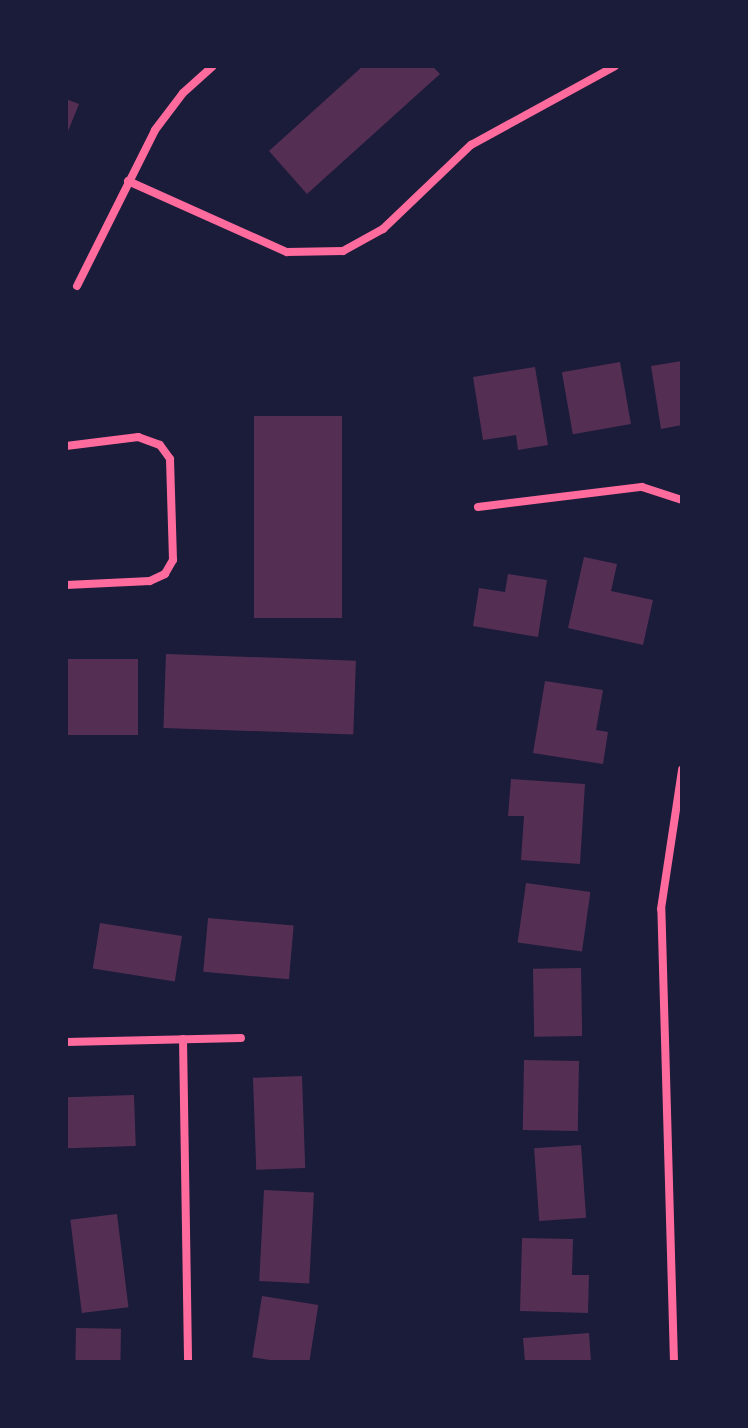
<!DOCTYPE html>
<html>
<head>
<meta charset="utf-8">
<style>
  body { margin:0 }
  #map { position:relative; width:748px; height:1428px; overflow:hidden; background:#1b1b3a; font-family:"Open Sans",sans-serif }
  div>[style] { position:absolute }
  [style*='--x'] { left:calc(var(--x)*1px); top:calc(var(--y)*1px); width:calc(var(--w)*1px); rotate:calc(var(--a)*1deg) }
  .building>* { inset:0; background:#542f53; transform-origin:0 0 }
  .minor>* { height:8px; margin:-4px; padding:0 4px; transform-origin:4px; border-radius:4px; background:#ff6b9d }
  span { translate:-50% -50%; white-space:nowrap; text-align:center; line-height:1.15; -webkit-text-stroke:7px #1b1b3a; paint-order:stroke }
  .frame { position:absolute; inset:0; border:68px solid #1b1b3a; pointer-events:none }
</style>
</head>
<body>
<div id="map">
  <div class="building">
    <div style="clip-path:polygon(363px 66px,432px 66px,440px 74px,307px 194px,269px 151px)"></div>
    <div style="clip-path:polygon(66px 99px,79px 104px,66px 136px)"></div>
    <div style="clip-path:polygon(682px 361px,682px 425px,661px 429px,651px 366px)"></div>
    <div style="left:620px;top:362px;width:63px;height:59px;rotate:80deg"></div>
    <div style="clip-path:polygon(535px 367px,548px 445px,518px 450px,516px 435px,483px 440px,473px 377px)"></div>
    <div style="left:254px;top:416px;width:88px;height:202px"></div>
    <div style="clip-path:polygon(584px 557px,617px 564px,611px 591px,653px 600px,643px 645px,568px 628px)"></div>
    <div style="clip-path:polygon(508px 574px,547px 580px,538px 637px,473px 626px,479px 588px,505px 592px)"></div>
    <div style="left:166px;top:654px;width:190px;height:74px;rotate:2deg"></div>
    <div style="left:66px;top:659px;width:72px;height:76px"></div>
    <div style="clip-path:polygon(545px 681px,603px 690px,596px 730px,608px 732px,603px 764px,533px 753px)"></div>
    <div style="clip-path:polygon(511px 779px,585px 784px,580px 864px,521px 860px,524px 816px,508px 816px)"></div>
    <div style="left:526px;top:883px;width:65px;height:60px;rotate:8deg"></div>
    <div style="left:208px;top:918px;width:86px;height:54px;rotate:5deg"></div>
    <div style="left:100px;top:923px;width:83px;height:46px;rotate:9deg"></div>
    <div style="left:581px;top:968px;width:68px;height:48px;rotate:89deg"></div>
    <div style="left:524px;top:1060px;width:55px;height:70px;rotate:1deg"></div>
    <div style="left:302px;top:1076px;width:92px;height:49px;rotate:88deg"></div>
    <div style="left:134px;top:1095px;width:51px;height:68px;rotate:88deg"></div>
    <div style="left:581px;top:1145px;width:73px;height:47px;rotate:86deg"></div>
    <div style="left:264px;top:1190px;width:50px;height:91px;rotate:3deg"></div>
    <div style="left:117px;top:1214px;width:94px;height:47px;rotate:83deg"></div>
    <div style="clip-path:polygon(522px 1238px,573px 1239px,572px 1275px,589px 1275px,588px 1313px,520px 1311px)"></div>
    <div style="left:262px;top:1296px;width:57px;height:62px;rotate:9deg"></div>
    <div style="left:76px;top:1328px;width:45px;height:34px;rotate:1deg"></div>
    <div style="clip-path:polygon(589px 1333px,591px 1362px,525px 1362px,523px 1338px)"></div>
  </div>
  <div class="minor">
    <div style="--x:128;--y:181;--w:174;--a:24.1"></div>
    <div style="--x:287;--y:252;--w:56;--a:-1"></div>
    <div style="--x:343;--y:251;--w:46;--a:-28.8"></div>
    <div style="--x:383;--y:229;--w:122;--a:-43.7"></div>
    <div style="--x:471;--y:145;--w:164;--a:-28.7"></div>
    <div style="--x:77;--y:286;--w:174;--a:-63.4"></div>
    <div style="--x:155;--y:130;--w:46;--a:-52.9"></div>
    <div style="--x:183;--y:93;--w:40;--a:-42"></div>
    <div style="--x:66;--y:446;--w:73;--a:-7.1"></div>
    <div style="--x:138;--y:437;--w:23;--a:20"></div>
    <div style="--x:160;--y:445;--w:17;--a:54"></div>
    <div style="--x:170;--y:459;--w:101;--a:88.3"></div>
    <div style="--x:173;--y:560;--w:16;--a:120"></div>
    <div style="--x:165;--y:574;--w:17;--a:155"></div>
    <div style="--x:150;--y:581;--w:84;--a:177.3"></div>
    <div style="--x:478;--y:507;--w:165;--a:-7"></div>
    <div style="--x:642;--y:487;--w:42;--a:18"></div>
    <div style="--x:183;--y:1039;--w:323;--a:89.1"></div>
    <div style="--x:66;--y:1042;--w:175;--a:-1.3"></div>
    <div style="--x:674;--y:1362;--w:453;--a:-91.6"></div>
    <div style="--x:661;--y:909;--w:141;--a:-81.4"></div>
  </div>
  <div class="frame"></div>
</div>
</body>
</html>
